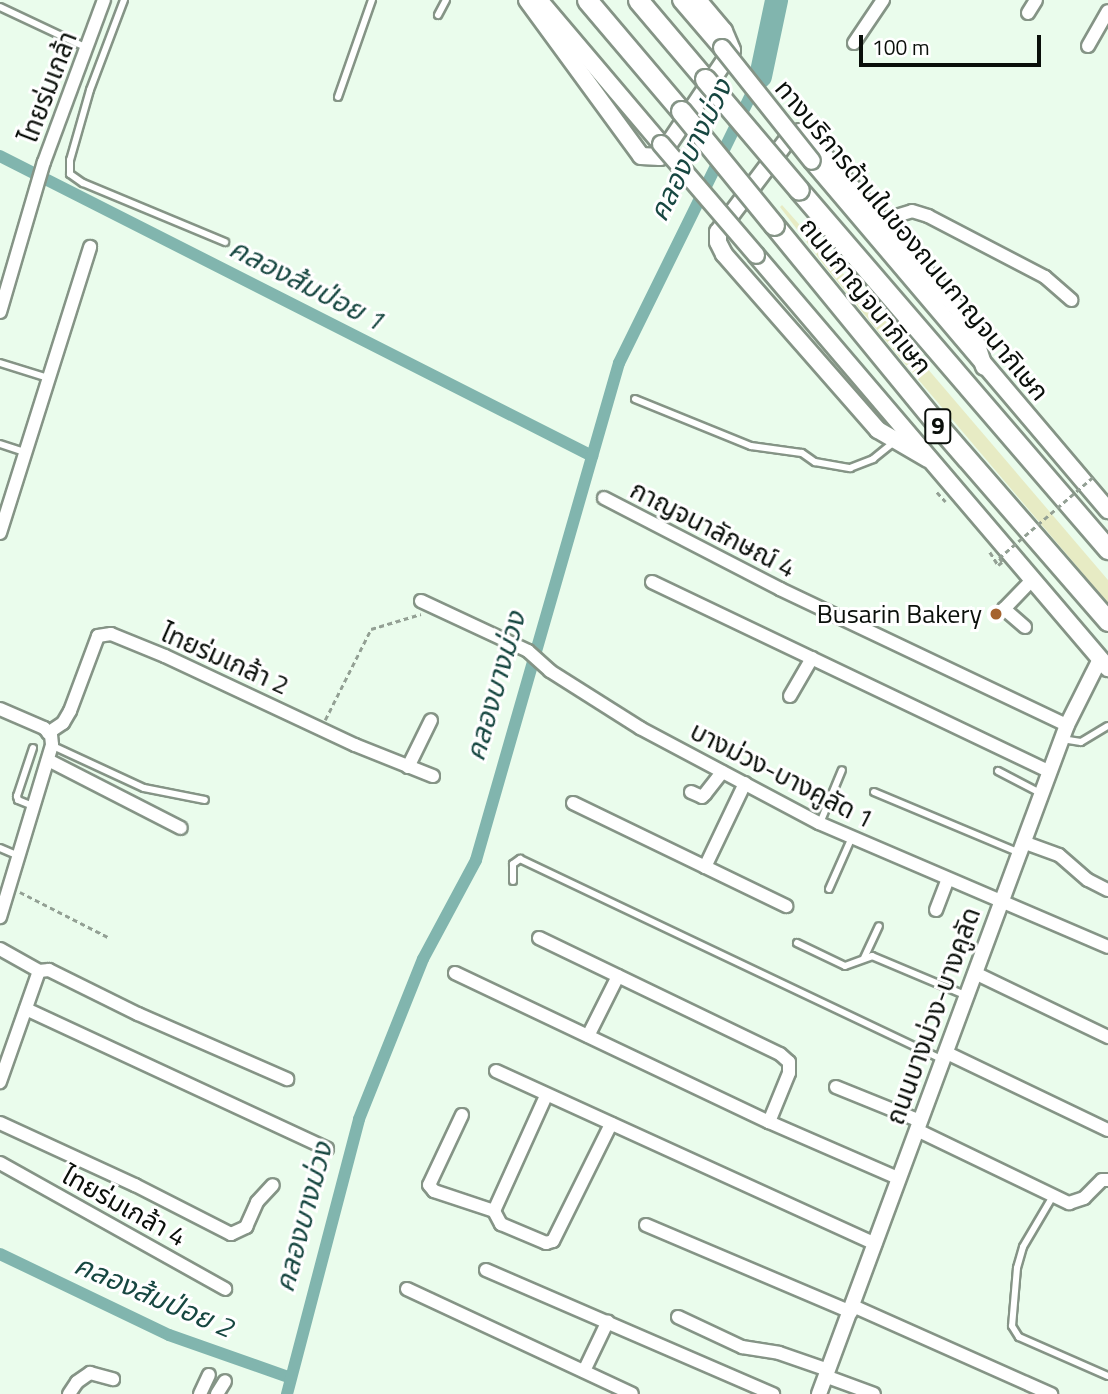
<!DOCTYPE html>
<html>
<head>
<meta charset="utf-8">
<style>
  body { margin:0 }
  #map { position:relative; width:1108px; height:1394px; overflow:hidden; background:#eafcec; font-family:"Titillium Web","Noto Sans Thai",sans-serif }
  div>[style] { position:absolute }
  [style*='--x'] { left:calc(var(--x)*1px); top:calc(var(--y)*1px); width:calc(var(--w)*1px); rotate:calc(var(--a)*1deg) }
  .green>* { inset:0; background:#e7ebc4 }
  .canal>* { height:12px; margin:-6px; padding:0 6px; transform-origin:6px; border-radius:6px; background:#81b5ae }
  .river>* { height:23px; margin:-11.5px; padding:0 11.5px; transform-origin:11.5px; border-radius:11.5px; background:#81b5ae }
  .path>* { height:2.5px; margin-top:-1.25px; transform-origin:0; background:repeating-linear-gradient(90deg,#93a094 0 5px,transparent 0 8.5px) }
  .roads { filter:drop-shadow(2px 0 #859486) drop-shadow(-2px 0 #859486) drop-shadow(0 2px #859486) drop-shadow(0 -2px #859486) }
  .service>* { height:6px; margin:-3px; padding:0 3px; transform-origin:3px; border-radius:3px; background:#fff }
  .minor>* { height:12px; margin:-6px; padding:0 6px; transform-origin:6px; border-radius:6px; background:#fff }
  .tertiary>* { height:14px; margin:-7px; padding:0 7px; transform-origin:7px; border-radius:7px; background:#fff }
  .secondary>* { height:16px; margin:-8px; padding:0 8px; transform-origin:8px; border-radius:8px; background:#fff }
  .trunk>* { height:19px; margin:-9.5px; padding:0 9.5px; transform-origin:9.5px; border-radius:9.5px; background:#fff }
  .path-bridge>* { height:2.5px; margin-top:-1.25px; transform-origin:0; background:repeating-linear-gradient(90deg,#93a094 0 5px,transparent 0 8.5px) }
  .bridges { filter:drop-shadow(2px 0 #859486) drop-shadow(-2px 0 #859486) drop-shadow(0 2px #859486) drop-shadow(0 -2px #859486) }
  .secondary-bridge>* { height:16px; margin:-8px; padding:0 8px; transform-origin:8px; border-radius:8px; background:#fff }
  .trunk-bridge>* { height:19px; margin:-9.5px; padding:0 9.5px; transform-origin:9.5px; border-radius:9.5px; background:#fff }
  .dots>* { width:19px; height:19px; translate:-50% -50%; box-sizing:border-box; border:4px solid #fff; border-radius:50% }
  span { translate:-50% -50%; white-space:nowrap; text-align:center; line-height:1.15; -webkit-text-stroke:6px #fff; paint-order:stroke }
  .shield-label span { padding:2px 5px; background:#fff; border:2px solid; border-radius:5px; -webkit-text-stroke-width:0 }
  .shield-label { font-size:24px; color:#0a0f0a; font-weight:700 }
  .street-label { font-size:26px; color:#0a0f0a }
  .poi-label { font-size:26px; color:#0a0f0a }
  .right { translate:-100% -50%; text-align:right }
  .water-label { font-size:28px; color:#174741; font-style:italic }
  .scale { position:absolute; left:859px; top:35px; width:182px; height:32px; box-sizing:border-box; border:4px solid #0a0f0a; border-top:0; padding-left:9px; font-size:21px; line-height:24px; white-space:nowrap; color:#0a0f0a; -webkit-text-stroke:5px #fff; paint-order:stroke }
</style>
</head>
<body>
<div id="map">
  <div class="green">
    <div style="clip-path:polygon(782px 205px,921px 361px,1108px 580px,1108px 603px,900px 358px,824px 265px,780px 207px)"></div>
  </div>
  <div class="canal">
    <div style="--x:0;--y:156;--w:664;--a:26.87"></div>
    <div style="--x:0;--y:1254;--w:187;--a:25.6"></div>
    <div style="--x:169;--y:1335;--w:129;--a:19.4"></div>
    <div style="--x:287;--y:1394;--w:284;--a:-75.3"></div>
    <div style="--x:359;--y:1119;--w:172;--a:-68.2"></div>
    <div style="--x:423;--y:959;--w:112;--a:-61.8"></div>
    <div style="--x:476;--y:860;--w:517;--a:-73.95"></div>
    <div style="--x:619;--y:363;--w:320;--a:-63.8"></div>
  </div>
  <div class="river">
    <div style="--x:760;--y:76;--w:78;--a:-78.1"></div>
  </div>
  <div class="path">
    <div style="--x:937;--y:492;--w:13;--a:48"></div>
    <div style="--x:325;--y:720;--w:102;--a:-63.2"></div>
    <div style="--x:371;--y:629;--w:52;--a:-16.7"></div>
    <div style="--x:20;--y:892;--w:99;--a:27.1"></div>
  </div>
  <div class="roads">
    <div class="service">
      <div style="--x:124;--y:0;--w:96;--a:110.7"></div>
      <div style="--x:90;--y:90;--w:73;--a:105.9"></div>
      <div style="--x:70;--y:160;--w:14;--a:90"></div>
      <div style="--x:70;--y:174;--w:16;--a:35"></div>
      <div style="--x:83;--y:183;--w:154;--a:22.6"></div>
      <div style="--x:0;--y:7;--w:96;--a:25.2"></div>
      <div style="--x:438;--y:15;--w:17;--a:-62"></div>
      <div style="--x:338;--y:97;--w:103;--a:-70.7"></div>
      <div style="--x:0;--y:363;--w:50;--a:17.4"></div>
      <div style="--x:635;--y:399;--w:125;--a:22.1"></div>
      <div style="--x:751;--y:446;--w:51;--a:7.8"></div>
      <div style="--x:802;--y:453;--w:16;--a:35"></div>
      <div style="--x:815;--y:462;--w:36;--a:10"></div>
      <div style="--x:850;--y:468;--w:25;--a:-21"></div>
      <div style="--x:873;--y:459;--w:28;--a:-39"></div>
      <div style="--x:0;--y:444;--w:26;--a:18"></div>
      <div style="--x:1062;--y:739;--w:19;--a:9"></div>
      <div style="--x:1081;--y:742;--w:31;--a:-31"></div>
      <div style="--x:53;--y:746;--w:100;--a:24.8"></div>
      <div style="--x:144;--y:788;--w:62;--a:11.1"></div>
      <div style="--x:33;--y:748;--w:51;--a:108.4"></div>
      <div style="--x:17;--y:796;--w:4;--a:76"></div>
      <div style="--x:18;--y:800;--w:16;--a:22"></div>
      <div style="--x:998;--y:771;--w:50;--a:27.6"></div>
      <div style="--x:874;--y:792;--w:158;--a:22.7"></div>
      <div style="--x:820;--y:823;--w:57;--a:-67.5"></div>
      <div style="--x:0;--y:848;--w:21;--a:23"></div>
      <div style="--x:513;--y:881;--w:17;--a:-90"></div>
      <div style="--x:513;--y:864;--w:9;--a:-36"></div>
      <div style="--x:520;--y:859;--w:466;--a:25.4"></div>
      <div style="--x:829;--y:889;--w:57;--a:-66.1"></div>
      <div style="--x:797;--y:943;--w:53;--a:25.6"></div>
      <div style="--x:845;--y:966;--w:29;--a:-20"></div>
      <div style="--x:872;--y:956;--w:101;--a:22.8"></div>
      <div style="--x:864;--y:958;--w:35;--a:-65"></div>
      <div style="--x:1053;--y:1196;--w:59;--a:120.5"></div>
      <div style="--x:1023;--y:1247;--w:22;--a:106"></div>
      <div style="--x:1017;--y:1268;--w:58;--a:94.9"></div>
      <div style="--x:1012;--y:1326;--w:13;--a:58"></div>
      <div style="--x:1019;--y:1337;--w:97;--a:23.7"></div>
    </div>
    <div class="minor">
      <div style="--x:1028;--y:13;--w:15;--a:-58"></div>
      <div style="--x:854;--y:43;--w:52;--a:-56"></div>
      <div style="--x:1088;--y:46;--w:40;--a:-60.3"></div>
      <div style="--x:883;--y:220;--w:30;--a:-17"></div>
      <div style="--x:912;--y:211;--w:17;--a:17"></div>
      <div style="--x:928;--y:216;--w:132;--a:27.5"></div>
      <div style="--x:1045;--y:277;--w:35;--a:41"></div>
      <div style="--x:0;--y:312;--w:156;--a:-73.7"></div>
      <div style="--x:44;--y:162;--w:173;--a:-69.7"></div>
      <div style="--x:604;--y:498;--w:198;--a:27.3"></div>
      <div style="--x:780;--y:589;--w:318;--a:25.4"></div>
      <div style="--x:0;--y:533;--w:300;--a:-72.5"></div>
      <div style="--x:652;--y:582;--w:441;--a:25.5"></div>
      <div style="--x:421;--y:601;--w:118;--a:25"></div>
      <div style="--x:528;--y:651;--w:30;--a:42"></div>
      <div style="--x:550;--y:671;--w:107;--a:32.3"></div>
      <div style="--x:640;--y:728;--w:203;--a:28"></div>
      <div style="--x:819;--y:823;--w:314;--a:23.2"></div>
      <div style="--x:1025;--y:627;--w:28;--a:-139"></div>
      <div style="--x:1004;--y:609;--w:39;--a:-46"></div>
      <div style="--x:790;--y:696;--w:44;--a:-59.9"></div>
      <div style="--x:0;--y:709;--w:48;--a:23.4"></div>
      <div style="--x:44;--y:728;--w:10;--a:45"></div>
      <div style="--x:51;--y:735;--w:10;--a:84"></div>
      <div style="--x:52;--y:745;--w:180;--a:106.8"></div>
      <div style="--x:48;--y:733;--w:18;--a:-34"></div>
      <div style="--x:63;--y:723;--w:14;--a:-60"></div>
      <div style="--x:70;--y:711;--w:80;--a:-69.5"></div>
      <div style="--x:98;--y:636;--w:13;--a:-9"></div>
      <div style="--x:111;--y:634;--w:58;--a:22.2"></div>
      <div style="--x:165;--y:656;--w:210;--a:25.1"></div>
      <div style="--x:355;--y:745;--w:84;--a:21.7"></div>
      <div style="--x:48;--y:760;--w:149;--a:27.1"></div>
      <div style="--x:408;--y:767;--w:52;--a:-63.9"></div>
      <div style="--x:691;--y:792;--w:12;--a:24"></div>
      <div style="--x:702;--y:797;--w:4;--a:-45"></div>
      <div style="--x:705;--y:794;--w:28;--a:-52"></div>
      <div style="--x:573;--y:803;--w:237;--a:25.8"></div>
      <div style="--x:1023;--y:842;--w:38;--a:20"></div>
      <div style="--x:1059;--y:855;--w:38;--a:41"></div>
      <div style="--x:1088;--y:880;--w:22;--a:27"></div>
      <div style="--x:705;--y:867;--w:93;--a:-64.5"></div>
      <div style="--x:936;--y:910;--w:33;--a:-69"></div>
      <div style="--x:539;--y:938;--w:267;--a:25.7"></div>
      <div style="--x:780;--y:1054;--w:12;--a:42"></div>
      <div style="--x:789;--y:1062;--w:11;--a:90"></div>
      <div style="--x:789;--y:1073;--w:53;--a:112.2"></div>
      <div style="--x:0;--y:949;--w:45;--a:29.4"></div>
      <div style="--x:39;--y:971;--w:118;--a:109.4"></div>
      <div style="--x:39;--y:971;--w:10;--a:-6"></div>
      <div style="--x:49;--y:970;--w:99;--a:26.3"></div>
      <div style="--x:138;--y:1014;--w:163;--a:23.6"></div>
      <div style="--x:455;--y:973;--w:348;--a:25.4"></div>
      <div style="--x:769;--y:1122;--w:141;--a:23.5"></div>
      <div style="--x:975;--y:973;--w:148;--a:25.7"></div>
      <div style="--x:26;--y:1009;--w:332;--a:24.9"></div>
      <div style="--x:588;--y:1036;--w:67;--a:-63.4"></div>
      <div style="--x:947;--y:1053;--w:178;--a:25.6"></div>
      <div style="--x:496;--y:1071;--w:417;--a:24.5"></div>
      <div style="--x:836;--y:1087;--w:91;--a:22"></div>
      <div style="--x:462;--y:1115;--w:77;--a:115.2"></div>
      <div style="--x:429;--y:1185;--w:8;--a:50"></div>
      <div style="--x:434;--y:1191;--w:63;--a:18.4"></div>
      <div style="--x:494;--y:1211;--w:126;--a:-65.7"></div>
      <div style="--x:0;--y:1123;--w:149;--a:24.7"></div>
      <div style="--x:135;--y:1185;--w:108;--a:27"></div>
      <div style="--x:231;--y:1234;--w:17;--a:-25"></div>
      <div style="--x:246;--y:1227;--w:27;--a:-66"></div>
      <div style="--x:257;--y:1202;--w:23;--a:-47"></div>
      <div style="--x:917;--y:1130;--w:169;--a:25.7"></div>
      <div style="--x:1069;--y:1203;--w:16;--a:-18"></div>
      <div style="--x:1084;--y:1198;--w:25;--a:-45"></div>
      <div style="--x:1102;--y:1180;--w:6;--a:0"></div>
      <div style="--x:0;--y:1163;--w:258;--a:29.2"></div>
      <div style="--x:494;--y:1211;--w:15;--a:62"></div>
      <div style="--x:501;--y:1224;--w:49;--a:22.9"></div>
      <div style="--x:546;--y:1243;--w:7;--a:-16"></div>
      <div style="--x:553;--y:1241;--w:131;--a:-63.6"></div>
      <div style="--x:646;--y:1225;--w:223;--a:23"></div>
      <div style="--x:486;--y:1270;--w:313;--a:23.4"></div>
      <div style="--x:407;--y:1289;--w:248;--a:25"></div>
      <div style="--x:853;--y:1306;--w:217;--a:24"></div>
      <div style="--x:678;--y:1317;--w:71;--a:25.1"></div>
      <div style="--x:742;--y:1347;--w:37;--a:9"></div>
      <div style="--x:779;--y:1353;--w:52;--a:19.1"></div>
      <div style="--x:584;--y:1371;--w:55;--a:-64.4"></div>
      <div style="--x:825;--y:1376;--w:52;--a:20.2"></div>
      <div style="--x:69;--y:1394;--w:14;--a:-56"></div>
      <div style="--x:77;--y:1382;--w:16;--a:-35"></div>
      <div style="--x:90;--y:1373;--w:24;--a:15"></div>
      <div style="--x:200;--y:1394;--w:21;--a:-65"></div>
      <div style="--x:217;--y:1394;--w:15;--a:-58"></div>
    </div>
    <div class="tertiary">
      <div style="--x:819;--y:1394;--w:713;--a:-69.66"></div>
      <div style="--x:1067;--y:725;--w:74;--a:-63.4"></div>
    </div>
    <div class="secondary">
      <div style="--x:527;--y:0;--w:193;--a:53.8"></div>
      <div style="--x:641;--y:156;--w:19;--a:3"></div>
      <div style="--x:660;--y:157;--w:129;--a:-56.1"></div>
      <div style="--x:732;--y:50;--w:21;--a:-113"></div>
      <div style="--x:724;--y:31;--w:40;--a:-130"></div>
      <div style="--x:539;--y:0;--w:189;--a:49.7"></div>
      <div style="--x:681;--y:0;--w:63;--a:49.5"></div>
      <div style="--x:812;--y:161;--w:458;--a:49.7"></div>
      <div style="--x:756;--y:255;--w:543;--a:49.56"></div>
      <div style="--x:928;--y:459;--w:58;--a:-149.9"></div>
      <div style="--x:878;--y:430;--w:234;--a:-131.2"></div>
      <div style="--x:724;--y:254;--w:13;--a:-117"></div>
      <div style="--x:718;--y:242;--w:10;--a:-90"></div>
      <div style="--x:718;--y:232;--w:121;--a:-53"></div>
      <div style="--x:791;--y:135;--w:9;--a:-18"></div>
      <div style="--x:800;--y:132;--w:11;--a:34"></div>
      <div style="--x:809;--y:138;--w:230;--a:49"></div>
      <div style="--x:960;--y:312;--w:31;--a:61"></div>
      <div style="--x:975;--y:339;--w:29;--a:72"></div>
    </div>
    <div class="trunk">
      <div style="--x:587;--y:0;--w:145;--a:49.7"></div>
      <div style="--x:638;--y:0;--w:104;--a:49.7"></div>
      <div style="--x:799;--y:190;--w:474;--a:49.3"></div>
      <div style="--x:774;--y:225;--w:265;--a:50.7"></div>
      <div style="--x:942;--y:430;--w:253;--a:49"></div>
    </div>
  </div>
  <div class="path-bridge">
    <div style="--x:990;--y:552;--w:15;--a:58"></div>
    <div style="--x:998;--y:565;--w:5;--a:-37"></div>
    <div style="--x:1002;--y:562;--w:5;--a:-127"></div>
    <div style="--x:999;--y:558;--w:125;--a:-40.8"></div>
  </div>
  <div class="bridges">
    <div class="secondary-bridge">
      <div style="--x:722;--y:48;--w:144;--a:51.5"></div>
      <div style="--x:661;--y:144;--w:146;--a:49.4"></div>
    </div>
    <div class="trunk-bridge">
      <div style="--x:705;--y:79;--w:145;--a:49.7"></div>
      <div style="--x:681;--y:111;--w:147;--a:50.8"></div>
    </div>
  </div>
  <div class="dots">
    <div style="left:996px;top:614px;background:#a5632f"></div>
  </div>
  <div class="shield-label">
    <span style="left:938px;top:426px">9</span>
  </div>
  <div class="street-label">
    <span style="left:48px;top:87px;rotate:-69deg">ไทยร่มเกล้า</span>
    <span style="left:912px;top:240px;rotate:50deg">ทางบริการด้านในของถนนกาญจนาภิเษก</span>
    <span style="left:866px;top:296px;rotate:51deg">ถนนกาญจนาภิเษก</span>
    <span style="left:713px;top:529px;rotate:27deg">กาญจนาลักษณ์ 4</span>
    <span style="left:225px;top:659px;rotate:24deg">ไทยร่มเกล้า 2</span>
    <span style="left:782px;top:775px;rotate:27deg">บางม่วง-บางคูลัด 1</span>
    <span style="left:933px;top:1016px;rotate:-70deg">ถนนบางม่วง-บางคูลัด</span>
    <span style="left:124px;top:1206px;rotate:29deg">ไทยร่มเกล้า 4</span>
  </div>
  <div class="poi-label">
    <span class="right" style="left:982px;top:614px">Busarin Bakery</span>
  </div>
  <div class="water-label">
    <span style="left:690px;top:150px;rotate:-64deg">คลองบางม่วง</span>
    <span style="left:307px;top:284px;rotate:27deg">คลองส้มป่อย 1</span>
    <span style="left:495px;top:686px;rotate:-74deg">คลองบางม่วง</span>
    <span style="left:303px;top:1217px;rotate:-75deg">คลองบางม่วง</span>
    <span style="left:154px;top:1296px;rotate:23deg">คลองส้มป่อย 2</span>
  </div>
  <div class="scale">100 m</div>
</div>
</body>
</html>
